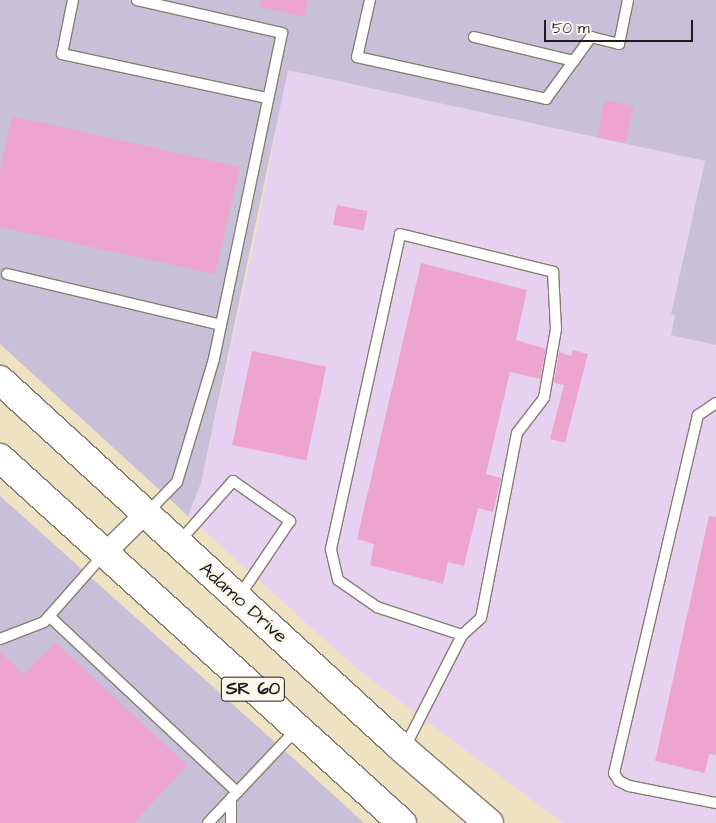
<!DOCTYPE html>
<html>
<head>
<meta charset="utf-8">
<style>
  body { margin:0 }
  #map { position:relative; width:716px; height:823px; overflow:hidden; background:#eee2c2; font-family:"Architects Daughter",sans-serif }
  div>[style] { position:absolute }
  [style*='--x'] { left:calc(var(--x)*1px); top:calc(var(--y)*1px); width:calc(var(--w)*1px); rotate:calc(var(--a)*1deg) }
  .built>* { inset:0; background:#e6d2f0 }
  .industrial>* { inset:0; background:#c8bfd8 }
  .building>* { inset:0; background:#eda5cf; transform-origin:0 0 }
  .roads { filter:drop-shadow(1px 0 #857f6f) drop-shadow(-1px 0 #857f6f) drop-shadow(0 1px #857f6f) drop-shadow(0 -1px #857f6f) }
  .service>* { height:10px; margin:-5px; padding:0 5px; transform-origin:5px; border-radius:5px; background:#fff }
  .minor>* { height:20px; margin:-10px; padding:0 10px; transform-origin:10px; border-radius:10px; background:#fff }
  .primary>* { height:28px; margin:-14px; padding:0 14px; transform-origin:14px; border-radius:14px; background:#fff }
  span { translate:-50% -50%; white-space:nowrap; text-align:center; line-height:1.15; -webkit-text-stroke:5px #fbf7ec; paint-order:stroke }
  .shield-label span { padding:1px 4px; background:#fbf7ec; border:1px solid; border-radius:4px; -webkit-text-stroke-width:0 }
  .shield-label { font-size:18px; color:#1c1c1c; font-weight:700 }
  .street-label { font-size:19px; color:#1c1c1c }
  .scale { position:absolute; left:544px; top:20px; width:149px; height:22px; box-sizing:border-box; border:2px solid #1c1c1c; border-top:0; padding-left:6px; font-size:15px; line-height:18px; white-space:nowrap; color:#1c1c1c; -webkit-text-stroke:4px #fbf7ec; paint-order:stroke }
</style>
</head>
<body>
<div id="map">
  <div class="built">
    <div style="clip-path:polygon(287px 70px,705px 161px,671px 313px,675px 315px,671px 334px,716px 345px,716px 823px,563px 823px,357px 669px,188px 516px,201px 483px,260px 215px)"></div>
  </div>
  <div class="industrial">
    <div style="clip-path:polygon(0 0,716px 0,716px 345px,671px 335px,675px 315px,671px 314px,705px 161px,288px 70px,201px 483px,188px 516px,0 344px)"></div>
    <div style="clip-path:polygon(0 496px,305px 769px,364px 823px,0 823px)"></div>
  </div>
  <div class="building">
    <div style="clip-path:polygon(261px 0,308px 0,304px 17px,260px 7px)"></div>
    <div style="left:605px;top:100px;width:29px;height:38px;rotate:12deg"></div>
    <div style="clip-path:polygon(12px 116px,240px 167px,215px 274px,0 227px,0 171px)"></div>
    <div style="left:337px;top:205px;width:31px;height:20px;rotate:11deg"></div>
    <div style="clip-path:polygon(421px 263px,527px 290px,516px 340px,546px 349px,540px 379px,510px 372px,486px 474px,501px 478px,493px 512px,478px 508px,464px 566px,448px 562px,443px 584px,370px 565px,374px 544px,357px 539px)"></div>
    <div style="clip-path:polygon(573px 350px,588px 354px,565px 443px,550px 439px,564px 385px,554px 383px,559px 352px,571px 356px)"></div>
    <div style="left:252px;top:351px;width:76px;height:96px;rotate:12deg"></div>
    <div style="clip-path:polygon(709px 516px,716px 517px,716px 755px,709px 754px,705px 773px,655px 761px)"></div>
    <div style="clip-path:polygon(55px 642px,187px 765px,134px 823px,0 823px,0 652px,24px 674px)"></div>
  </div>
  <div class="roads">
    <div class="service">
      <div style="--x:73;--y:0;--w:55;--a:101.5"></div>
      <div style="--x:62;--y:54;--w:210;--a:12.1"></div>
      <div style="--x:137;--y:0;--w:149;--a:12.8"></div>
      <div style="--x:282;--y:33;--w:333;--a:101.8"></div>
      <div style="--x:214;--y:359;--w:128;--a:106.7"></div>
      <div style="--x:177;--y:482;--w:45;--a:134.1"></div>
      <div style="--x:370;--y:0;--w:58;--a:102.8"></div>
      <div style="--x:357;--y:57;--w:194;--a:12.5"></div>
      <div style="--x:546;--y:99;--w:77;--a:-54"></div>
      <div style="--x:591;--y:37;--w:29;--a:14"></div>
      <div style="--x:619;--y:44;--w:45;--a:-78.4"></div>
      <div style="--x:474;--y:37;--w:103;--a:13.5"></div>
      <div style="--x:7;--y:274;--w:220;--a:13.4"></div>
      <div style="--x:716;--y:403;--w:22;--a:146"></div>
      <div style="--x:698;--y:415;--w:368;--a:103.2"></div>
      <div style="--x:614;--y:773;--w:9;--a:58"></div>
      <div style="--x:619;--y:781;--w:11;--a:27"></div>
      <div style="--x:629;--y:786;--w:89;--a:11.1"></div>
      <div style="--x:178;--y:543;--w:83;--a:-48.4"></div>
      <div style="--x:233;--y:481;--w:70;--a:35.1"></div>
      <div style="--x:290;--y:521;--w:93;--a:124"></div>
      <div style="--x:49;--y:616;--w:258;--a:43.1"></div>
      <div style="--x:0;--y:639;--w:47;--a:-21.1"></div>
      <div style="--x:44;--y:622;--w:91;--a:-48.6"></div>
      <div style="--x:404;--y:749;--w:128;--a:-63"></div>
      <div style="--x:462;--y:635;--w:89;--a:-161.8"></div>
      <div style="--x:377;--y:607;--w:47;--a:-145.3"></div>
      <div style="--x:338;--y:580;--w:32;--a:-103"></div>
      <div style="--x:331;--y:549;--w:322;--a:-77.6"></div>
      <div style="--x:400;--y:234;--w:158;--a:13.9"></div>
      <div style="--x:553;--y:272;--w:57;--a:87"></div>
      <div style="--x:556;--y:329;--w:70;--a:99.9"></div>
      <div style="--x:544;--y:398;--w:44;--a:127.6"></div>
      <div style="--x:517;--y:433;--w:188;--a:101"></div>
      <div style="--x:481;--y:618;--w:25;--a:138"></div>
      <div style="--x:208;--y:823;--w:128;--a:-46.6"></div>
      <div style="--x:231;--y:823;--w:25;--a:-90"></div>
    </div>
    <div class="minor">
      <div style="--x:105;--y:553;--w:56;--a:-44.3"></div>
    </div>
    <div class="primary">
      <div style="--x:0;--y:380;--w:548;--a:42.48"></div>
      <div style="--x:404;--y:750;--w:112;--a:40.7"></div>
      <div style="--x:0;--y:458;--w:543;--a:42.24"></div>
    </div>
  </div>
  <div class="shield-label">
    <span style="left:253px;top:689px">SR 60</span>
  </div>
  <div class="street-label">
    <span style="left:243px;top:603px;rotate:42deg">Adamo Drive</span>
  </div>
  <div class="scale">50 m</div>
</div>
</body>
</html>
